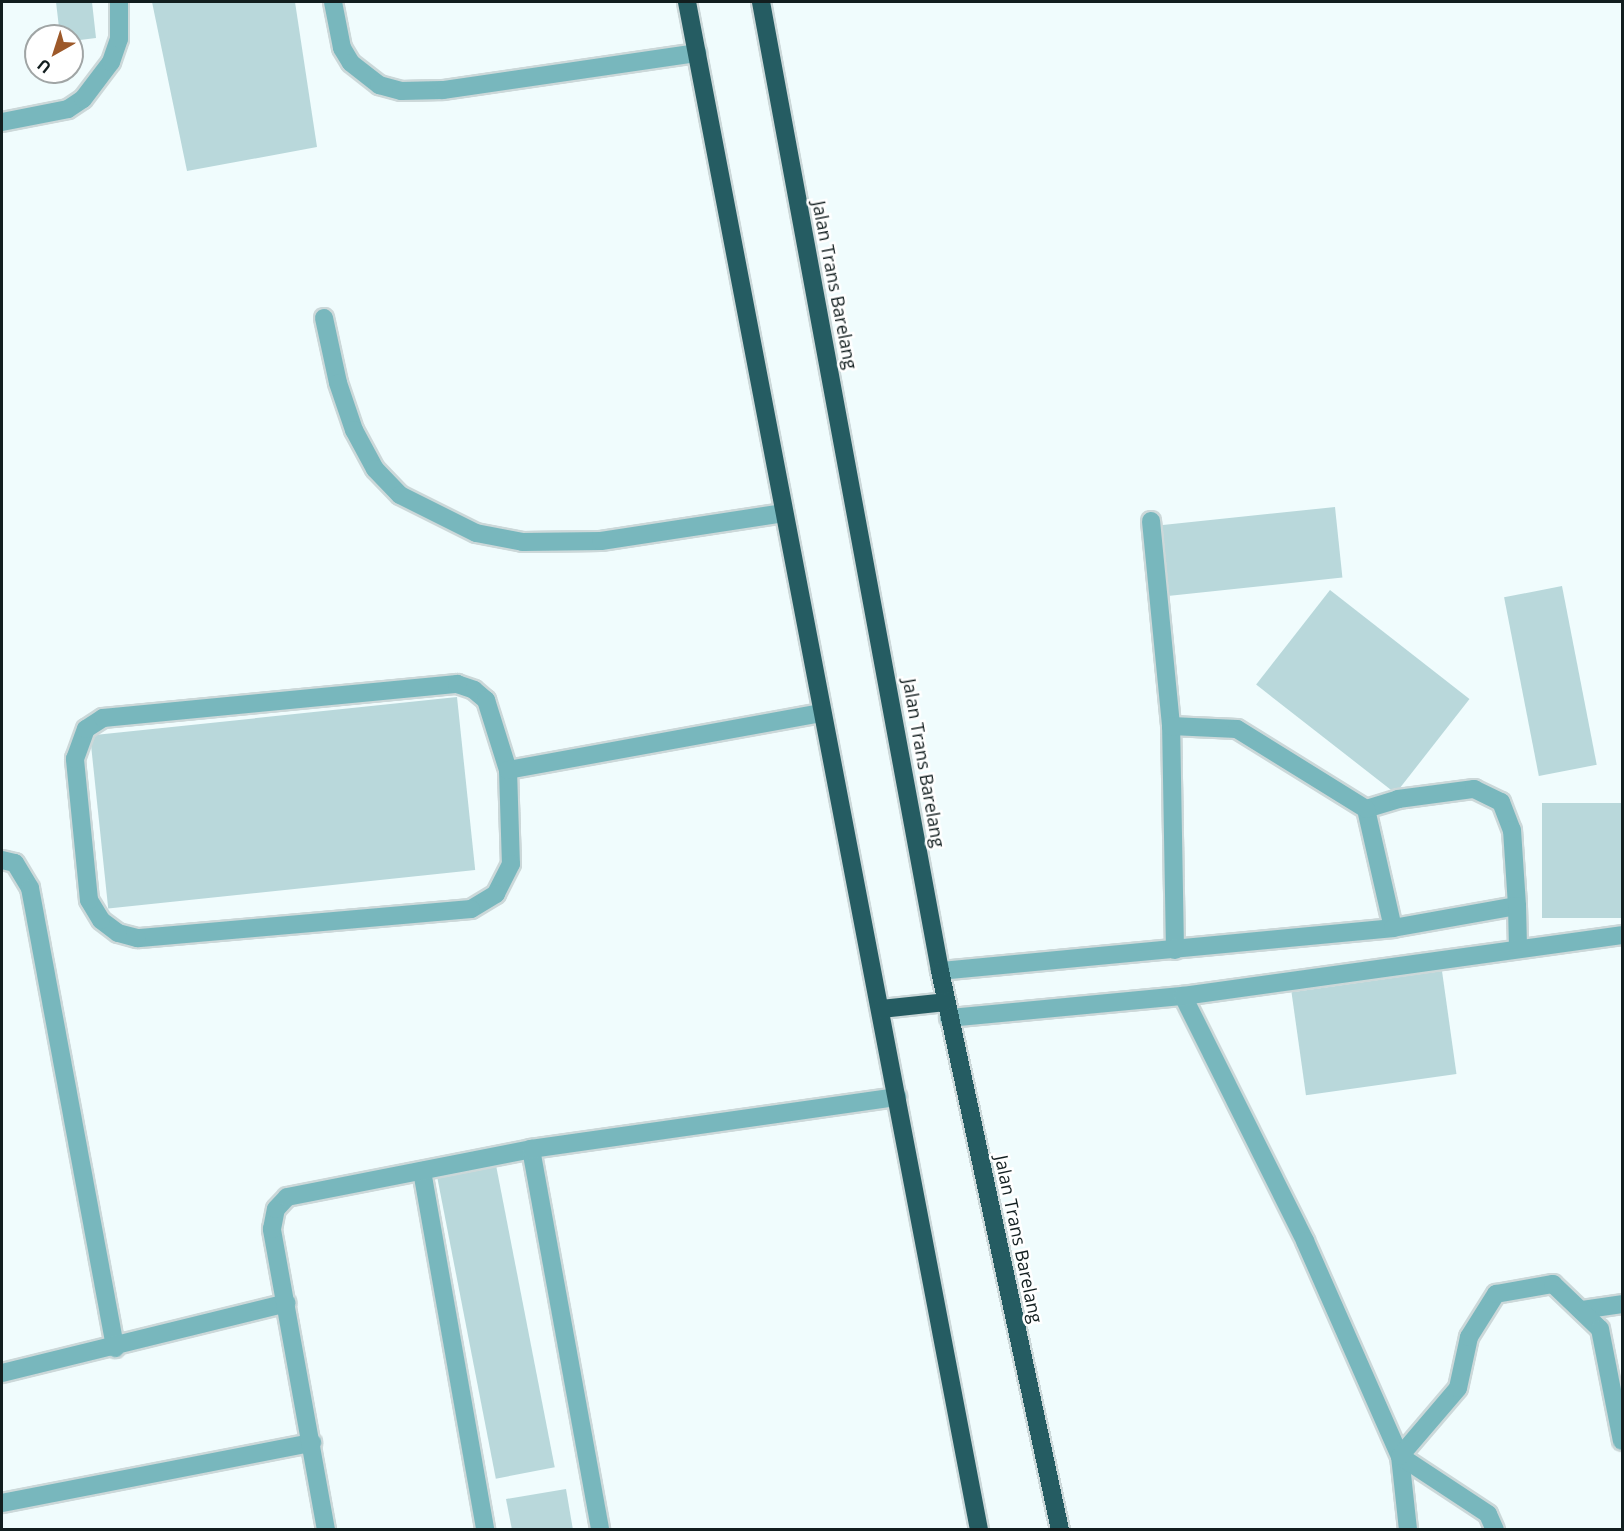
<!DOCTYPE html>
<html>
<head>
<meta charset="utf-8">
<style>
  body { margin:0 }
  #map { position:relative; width:1624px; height:1531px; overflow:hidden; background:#f0fcfd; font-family:"Open Sans",sans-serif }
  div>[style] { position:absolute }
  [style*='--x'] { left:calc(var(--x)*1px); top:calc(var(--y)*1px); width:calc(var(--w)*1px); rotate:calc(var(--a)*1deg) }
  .building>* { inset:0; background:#b9d8db; transform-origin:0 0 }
  .roads { filter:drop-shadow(2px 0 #ccd8d9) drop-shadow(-2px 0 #ccd8d9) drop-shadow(0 2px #ccd8d9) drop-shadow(0 -2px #ccd8d9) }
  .minor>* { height:18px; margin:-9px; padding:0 9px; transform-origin:9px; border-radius:9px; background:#78b7bd }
  .highway>* { height:18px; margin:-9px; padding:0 9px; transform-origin:9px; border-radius:9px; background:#255c62 }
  span { translate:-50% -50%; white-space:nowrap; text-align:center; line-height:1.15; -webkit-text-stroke:5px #fff; paint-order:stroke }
  .street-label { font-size:18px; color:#121e1f }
  .frame { position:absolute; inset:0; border:3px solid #121e1f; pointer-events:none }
  .north { position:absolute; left:24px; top:24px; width:60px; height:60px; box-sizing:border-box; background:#fff; border:2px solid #a0a5a5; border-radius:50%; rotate:219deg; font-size:16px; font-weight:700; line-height:24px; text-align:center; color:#121e1f }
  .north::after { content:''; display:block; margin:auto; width:21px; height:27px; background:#9d592a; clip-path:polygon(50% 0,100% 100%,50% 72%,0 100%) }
</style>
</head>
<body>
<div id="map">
  <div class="building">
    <div style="clip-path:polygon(56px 2px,92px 2px,96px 38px,72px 41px,72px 36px,60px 36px)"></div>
    <div style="clip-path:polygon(152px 2px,295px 2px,317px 147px,187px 171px)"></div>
    <div style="left:1335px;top:507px;width:71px;height:178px;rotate:84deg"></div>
    <div style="left:1562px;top:586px;width:182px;height:59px;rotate:79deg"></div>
    <div style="left:1330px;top:590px;width:177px;height:120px;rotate:38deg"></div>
    <div style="left:457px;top:697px;width:174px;height:369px;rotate:84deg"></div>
    <div style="left:1622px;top:803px;width:115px;height:80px;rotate:90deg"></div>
    <div style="left:1442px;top:971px;width:104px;height:152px;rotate:82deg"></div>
    <div style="left:495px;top:1160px;width:313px;height:60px;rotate:79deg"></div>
    <div style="clip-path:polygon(566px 1489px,573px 1530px,512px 1530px,506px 1499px)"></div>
  </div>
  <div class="roads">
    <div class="minor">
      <div style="--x:333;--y:2;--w:47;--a:78.9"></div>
      <div style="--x:342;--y:48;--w:17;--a:59"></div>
      <div style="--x:351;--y:63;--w:36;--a:38"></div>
      <div style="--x:379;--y:85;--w:23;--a:15"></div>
      <div style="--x:401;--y:91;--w:42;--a:-1.4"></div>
      <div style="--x:443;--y:90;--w:257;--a:-8.3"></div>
      <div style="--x:2;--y:122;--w:67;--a:-11.1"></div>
      <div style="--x:68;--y:109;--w:18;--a:-34"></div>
      <div style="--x:83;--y:99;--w:46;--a:-52.9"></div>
      <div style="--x:111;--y:62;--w:24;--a:-71"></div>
      <div style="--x:119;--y:39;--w:37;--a:-90"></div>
      <div style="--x:324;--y:318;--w:66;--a:77.8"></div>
      <div style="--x:338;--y:383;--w:50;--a:71.2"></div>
      <div style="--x:354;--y:430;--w:44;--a:61.7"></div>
      <div style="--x:375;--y:469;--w:36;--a:46"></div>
      <div style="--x:400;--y:495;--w:85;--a:26.6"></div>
      <div style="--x:476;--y:533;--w:48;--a:10.8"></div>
      <div style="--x:523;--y:542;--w:78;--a:-0.7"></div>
      <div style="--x:601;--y:541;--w:185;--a:-8.7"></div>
      <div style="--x:1151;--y:521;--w:206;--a:84.4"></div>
      <div style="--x:508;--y:770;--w:94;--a:88.2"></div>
      <div style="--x:511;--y:864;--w:34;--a:117"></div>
      <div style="--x:496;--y:894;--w:29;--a:149"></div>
      <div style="--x:471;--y:909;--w:335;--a:175"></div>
      <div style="--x:137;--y:938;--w:20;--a:-165"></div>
      <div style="--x:118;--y:933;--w:21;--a:-143"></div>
      <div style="--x:101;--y:920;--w:23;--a:-121"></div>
      <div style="--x:89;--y:900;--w:142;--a:-95.7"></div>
      <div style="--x:75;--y:759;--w:32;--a:-70"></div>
      <div style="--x:86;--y:729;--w:20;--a:-33"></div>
      <div style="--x:103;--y:718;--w:356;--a:-5.5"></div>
      <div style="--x:457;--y:684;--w:18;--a:19"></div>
      <div style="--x:474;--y:690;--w:16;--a:40"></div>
      <div style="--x:486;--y:700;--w:73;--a:72.6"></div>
      <div style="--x:508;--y:770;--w:319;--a:-10.3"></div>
      <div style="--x:2;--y:860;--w:13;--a:13"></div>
      <div style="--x:15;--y:863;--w:29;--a:59"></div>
      <div style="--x:30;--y:888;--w:468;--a:79.5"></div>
      <div style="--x:1393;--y:928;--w:122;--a:-102.8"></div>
      <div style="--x:1366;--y:809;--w:34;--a:-17"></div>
      <div style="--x:1398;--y:799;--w:77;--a:-7.5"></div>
      <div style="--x:1474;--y:789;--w:30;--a:26"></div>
      <div style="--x:1501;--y:802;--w:30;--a:69"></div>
      <div style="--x:1512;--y:830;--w:76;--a:86.2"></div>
      <div style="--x:1175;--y:950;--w:224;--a:-91"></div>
      <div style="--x:1171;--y:726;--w:66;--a:2.6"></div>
      <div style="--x:1237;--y:729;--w:152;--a:31.8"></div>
      <div style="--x:940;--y:971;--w:455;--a:-5.4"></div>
      <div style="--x:1393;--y:928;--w:126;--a:-10.1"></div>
      <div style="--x:1517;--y:906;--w:42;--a:88.6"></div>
      <div style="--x:1183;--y:996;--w:274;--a:63.5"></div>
      <div style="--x:1305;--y:1241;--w:235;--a:66.2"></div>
      <div style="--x:1400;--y:1456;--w:74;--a:83.8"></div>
      <div style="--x:949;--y:1018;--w:235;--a:-5.4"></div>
      <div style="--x:1183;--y:996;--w:443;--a:-7.9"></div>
      <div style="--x:531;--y:1149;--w:387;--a:79.7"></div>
      <div style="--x:422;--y:1171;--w:364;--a:80"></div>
      <div style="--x:1581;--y:1310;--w:41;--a:-8.3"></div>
      <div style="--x:2;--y:1373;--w:293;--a:-13.8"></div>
      <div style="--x:2;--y:1503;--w:316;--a:-11"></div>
      <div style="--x:326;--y:1530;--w:306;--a:-100.2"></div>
      <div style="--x:272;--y:1229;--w:20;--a:-79"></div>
      <div style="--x:276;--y:1209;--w:16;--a:-47"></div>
      <div style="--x:287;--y:1197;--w:249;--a:-11.1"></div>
      <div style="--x:531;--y:1149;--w:370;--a:-8.1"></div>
      <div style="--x:1495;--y:1530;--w:17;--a:-114"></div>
      <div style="--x:1488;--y:1514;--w:105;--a:-146.6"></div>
      <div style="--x:1400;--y:1456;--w:89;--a:-49.5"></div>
      <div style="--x:1458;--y:1388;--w:52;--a:-77.8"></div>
      <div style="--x:1469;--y:1337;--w:51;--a:-57.9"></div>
      <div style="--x:1496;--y:1294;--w:58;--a:-10"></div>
      <div style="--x:1553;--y:1284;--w:65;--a:43.8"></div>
      <div style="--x:1600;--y:1329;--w:114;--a:78.9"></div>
    </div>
    <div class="highway">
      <div style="--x:687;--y:2;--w:1556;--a:79.18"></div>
      <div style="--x:761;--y:2;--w:985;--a:79.53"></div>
      <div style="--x:940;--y:971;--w:572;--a:77.88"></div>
      <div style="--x:881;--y:1009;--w:65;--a:-6.1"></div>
    </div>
  </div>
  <div class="street-label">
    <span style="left:835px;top:285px;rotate:79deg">Jalan Trans Barelang</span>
    <span style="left:924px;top:763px;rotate:80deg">Jalan Trans Barelang</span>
    <span style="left:1019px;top:1239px;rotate:78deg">Jalan Trans Barelang</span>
  </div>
  <div class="frame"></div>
  <div class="north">U</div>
</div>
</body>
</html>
